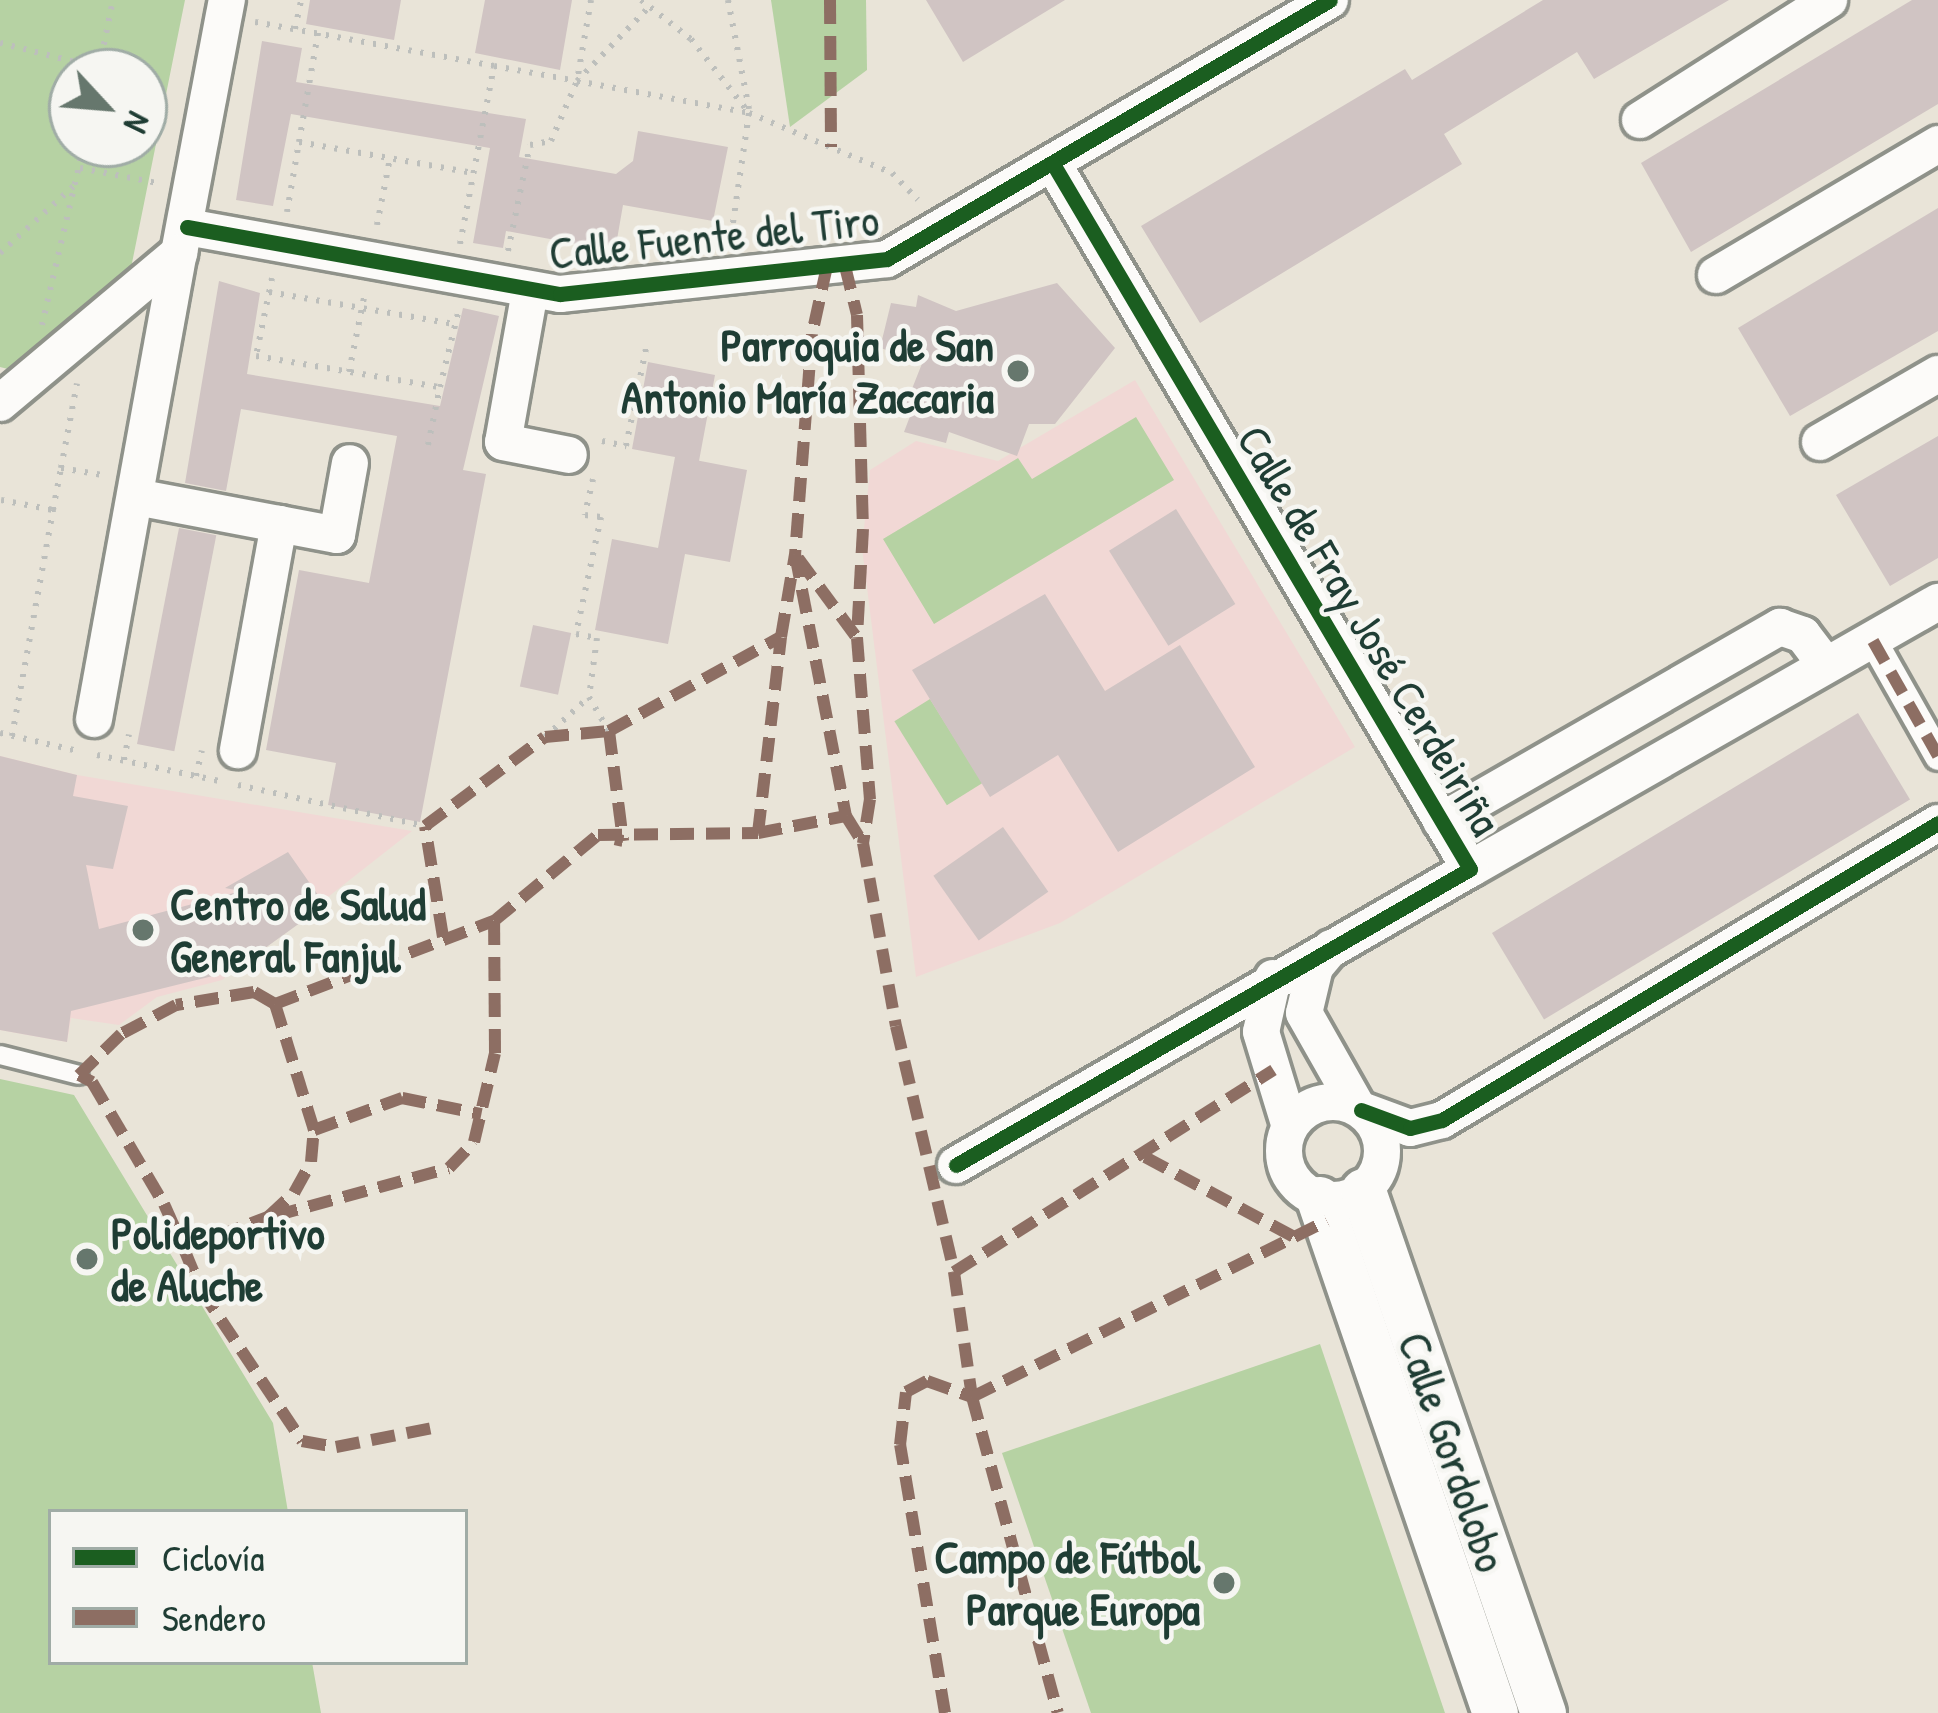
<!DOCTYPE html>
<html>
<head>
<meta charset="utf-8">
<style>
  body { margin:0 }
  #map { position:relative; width:1938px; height:1713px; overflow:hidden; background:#e9e4d8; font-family:"Patrick Hand",sans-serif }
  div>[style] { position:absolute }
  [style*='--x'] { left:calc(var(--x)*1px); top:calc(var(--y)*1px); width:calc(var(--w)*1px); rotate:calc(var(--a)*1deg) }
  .built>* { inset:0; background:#f1d8d5 }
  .green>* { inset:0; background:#b6d2a3; transform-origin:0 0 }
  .building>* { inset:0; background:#d0c4c3; transform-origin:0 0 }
  .path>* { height:6px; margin-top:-3px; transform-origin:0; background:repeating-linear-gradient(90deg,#bdbfbc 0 3px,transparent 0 12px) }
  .roads { filter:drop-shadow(3px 0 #8f928a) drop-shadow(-3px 0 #8f928a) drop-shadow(0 3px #8f928a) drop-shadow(0 -3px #8f928a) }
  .service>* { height:18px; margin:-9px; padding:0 9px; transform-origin:9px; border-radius:9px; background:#fcfbf9 }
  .pedestrian>* { height:27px; margin:-13.5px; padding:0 13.5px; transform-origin:13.5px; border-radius:13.5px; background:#fcfbf9 }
  .minor>* { height:36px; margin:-18px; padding:0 18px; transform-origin:18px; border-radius:18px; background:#fcfbf9 }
  .minor>.ring { margin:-18px; padding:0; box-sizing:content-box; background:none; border:36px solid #fcfbf9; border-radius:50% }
  .tertiary>* { height:45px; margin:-22.5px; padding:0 22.5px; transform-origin:22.5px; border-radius:22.5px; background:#fcfbf9 }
  .quiet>* { height:12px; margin-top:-6px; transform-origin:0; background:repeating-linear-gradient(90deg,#8d6e63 0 24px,transparent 0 36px) }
  .cycleway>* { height:15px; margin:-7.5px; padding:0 7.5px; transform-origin:7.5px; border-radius:7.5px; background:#1b5e20 }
  .dots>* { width:33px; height:33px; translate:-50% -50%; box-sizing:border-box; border:6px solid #f6f6f2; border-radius:50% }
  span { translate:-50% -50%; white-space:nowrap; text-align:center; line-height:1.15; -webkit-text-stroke:9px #f6f6f2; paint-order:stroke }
  .street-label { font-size:45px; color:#1f3d34 }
  .poi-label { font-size:45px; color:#1f3d34; font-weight:700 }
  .right { translate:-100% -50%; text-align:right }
  .left { translate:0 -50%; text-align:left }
  .legend { position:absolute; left:48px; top:1509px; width:420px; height:156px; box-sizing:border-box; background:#f6f6f2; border:3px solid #a0aca6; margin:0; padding:15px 21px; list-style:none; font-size:36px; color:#1f3d34 }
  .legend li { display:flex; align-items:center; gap:24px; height:60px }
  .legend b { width:60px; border:3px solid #a0aca6 }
  .north { position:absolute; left:48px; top:48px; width:120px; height:120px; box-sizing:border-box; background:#f6f6f2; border:3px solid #a0aca6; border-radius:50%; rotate:116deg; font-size:33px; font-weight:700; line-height:48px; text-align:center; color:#1f3d34 }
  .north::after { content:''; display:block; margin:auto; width:42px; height:54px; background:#66776d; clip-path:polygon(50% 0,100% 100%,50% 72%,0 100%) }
</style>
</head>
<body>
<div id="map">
  <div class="built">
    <div style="clip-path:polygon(1135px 380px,1355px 747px,1060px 923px,916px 977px,862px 548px,870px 470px,916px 441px,998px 461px)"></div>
    <div style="clip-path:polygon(0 756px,77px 775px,412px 831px,222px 980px,157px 997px,119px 1025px,71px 1018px,67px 1042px,0 1030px)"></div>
  </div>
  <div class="green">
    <div style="clip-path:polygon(evenodd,0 0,185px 0,131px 268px,12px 370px,0 367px,0 0,72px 72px,144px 72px,144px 144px,72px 144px,72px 72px)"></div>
    <div style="clip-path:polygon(771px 0,866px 0,867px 70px,790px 127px)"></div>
    <div style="clip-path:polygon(1136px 417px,1174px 480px,934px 624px,883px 539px,1018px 458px,1032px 479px)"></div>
    <div style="left:930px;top:699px;width:99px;height:42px;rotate:58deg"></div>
    <div style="clip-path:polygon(0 1079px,74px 1095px,273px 1423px,288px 1512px,51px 1512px,51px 1662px,312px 1662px,321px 1713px,0 1713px)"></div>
    <div style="clip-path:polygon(1320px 1344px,1445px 1713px,1091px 1713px,1002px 1453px)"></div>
  </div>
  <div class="building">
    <div style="clip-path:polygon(310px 0,401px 0,394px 40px,306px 24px)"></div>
    <div style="clip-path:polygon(485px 0,572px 0,560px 70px,475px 53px)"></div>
    <div style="clip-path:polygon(926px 0,1065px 0,963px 62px)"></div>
    <div style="clip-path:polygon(1543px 0,1729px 0,1594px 79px,1577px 52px,1444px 134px,1462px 164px,1200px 323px,1141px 226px,1405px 69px,1412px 80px)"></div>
    <div style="clip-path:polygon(1912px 0,1938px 0,1938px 104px,1691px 252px,1641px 163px)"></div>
    <div style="clip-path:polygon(262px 41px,302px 48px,296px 82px,526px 119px,519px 157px,616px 174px,633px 161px,638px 131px,728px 147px,713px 221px,623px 205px,615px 251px,506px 231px,503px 248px,473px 243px,490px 148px,291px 114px,273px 206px,236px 200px)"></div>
    <div style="clip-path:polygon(1938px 208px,1938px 331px,1790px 416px,1738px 328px)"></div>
    <div style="clip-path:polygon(219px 281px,260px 293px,247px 374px,440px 406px,463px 308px,499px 316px,463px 470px,486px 474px,420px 822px,328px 805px,336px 763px,266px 750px,299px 570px,369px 583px,397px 436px,241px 409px,226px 491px,185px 483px)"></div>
    <div style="clip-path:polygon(1057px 283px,1115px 348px,1055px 424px,1029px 424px,1017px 456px,949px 432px,946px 443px,904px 432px,912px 411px,904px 409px,923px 361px,880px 348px,891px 303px,916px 307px,918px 295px,956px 311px)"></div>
    <div style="clip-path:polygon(648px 362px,715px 375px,699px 461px,685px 458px,747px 470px,730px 562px,685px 554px,668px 644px,595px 630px,612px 539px,658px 548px,675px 457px,632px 449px)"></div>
    <div style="clip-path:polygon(1938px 436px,1938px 558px,1890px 586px,1836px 495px)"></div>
    <div style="left:1176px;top:509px;width:112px;height:79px;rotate:58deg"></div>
    <div style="left:179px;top:528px;width:38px;height:220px;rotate:11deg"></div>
    <div style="clip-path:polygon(1045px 594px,1105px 691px,1180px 645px,1255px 767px,1118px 852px,1058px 755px,990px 797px,912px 670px)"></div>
    <div style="left:533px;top:625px;width:39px;height:63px;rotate:12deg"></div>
    <div style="left:1858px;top:713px;width:101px;height:427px;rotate:59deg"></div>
    <div style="clip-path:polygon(0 756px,77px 775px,73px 796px,128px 806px,113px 869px,86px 865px,99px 929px,241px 891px,225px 888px,288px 852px,325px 905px,233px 971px,71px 1011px,67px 1042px,0 1030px)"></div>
    <div style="left:1003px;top:827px;width:79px;height:85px;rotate:55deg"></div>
  </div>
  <div class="path">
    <div style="--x:591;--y:0;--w:82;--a:99.8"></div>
    <div style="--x:577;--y:81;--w:175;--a:10.5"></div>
    <div style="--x:749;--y:113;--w:155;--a:22.8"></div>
    <div style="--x:892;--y:173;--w:37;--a:46"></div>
    <div style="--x:641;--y:0;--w:63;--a:38"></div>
    <div style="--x:691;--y:39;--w:94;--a:51.9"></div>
    <div style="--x:749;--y:113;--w:131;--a:98.3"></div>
    <div style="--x:728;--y:0;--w:111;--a:79.1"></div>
    <div style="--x:255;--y:22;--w:243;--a:10.4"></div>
    <div style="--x:295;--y:29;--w:30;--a:-78"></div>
    <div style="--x:0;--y:43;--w:102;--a:14.2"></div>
    <div style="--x:99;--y:68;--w:69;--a:-78.4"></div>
    <div style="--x:299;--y:142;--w:111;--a:-80.1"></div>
    <div style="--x:80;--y:168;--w:78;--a:11"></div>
    <div style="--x:287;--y:212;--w:71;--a:-80.3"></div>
    <div style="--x:299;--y:142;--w:177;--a:10.1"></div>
    <div style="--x:377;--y:225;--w:68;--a:-79"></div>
    <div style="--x:460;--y:244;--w:181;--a:-79.2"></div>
    <div style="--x:494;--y:66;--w:84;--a:10.2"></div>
    <div style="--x:508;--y:251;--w:108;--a:-78.3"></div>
    <div style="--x:530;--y:145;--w:21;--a:-11"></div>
    <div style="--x:551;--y:141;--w:65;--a:-66.6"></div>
    <div style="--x:577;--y:81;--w:100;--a:-45.8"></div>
    <div style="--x:0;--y:253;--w:103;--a:-42.2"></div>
    <div style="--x:272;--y:278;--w:80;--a:101.6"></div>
    <div style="--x:256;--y:356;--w:187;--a:9.6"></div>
    <div style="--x:440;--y:387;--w:80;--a:-76.3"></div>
    <div style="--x:269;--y:292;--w:189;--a:9.8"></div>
    <div style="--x:42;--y:325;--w:186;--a:-76.9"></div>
    <div style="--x:349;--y:372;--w:81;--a:-78.6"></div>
    <div style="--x:602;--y:441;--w:25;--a:12"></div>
    <div style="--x:626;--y:446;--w:104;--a:-78.4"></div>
    <div style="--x:428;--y:445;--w:59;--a:-78.3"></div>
    <div style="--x:61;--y:468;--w:86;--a:-79.3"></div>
    <div style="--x:593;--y:479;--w:37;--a:103"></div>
    <div style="--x:585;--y:515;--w:16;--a:7"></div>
    <div style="--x:601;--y:517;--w:120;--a:102.1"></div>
    <div style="--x:576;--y:634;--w:21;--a:11"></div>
    <div style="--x:597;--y:638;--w:60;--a:97.7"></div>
    <div style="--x:589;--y:697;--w:39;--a:60"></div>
    <div style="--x:1;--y:500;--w:53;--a:10.9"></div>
    <div style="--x:53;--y:510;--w:43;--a:-79.2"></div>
    <div style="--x:61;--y:468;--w:42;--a:9.7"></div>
    <div style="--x:0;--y:733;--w:80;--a:13"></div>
    <div style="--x:12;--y:736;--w:230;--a:-79.7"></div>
    <div style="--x:545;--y:737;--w:59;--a:-42.3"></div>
    <div style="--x:97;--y:755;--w:125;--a:12"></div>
    <div style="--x:124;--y:760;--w:26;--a:-79"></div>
    <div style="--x:196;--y:776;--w:26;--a:-77"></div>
    <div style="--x:238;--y:785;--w:191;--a:12.4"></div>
  </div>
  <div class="roads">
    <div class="service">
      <div style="--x:0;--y:1055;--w:81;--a:14.2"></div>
    </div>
    <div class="pedestrian">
      <div style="--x:1873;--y:641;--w:132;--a:60.5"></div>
    </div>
    <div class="minor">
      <div style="--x:1640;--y:120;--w:224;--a:-32.4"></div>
      <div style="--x:187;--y:227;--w:379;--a:10.2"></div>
      <div style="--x:560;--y:294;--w:329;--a:-6.1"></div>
      <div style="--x:887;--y:259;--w:513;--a:-30.31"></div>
      <div style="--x:1716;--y:275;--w:258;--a:-30.5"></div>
      <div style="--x:530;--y:291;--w:153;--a:100.1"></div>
      <div style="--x:503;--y:442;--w:67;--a:11.1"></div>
      <div style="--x:0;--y:403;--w:234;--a:-40"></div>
      <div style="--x:179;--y:253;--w:258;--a:-79.3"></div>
      <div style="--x:1820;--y:442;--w:136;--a:-30"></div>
      <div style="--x:136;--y:497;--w:146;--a:10.7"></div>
      <div style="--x:279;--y:524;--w:230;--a:100.3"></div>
      <div style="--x:279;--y:524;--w:59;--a:10.7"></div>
      <div style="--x:337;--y:535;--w:73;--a:-79.8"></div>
      <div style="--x:94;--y:719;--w:474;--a:-79.7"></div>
      <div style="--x:1441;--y:821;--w:391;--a:-29.8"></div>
      <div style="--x:1780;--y:627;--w:24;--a:19"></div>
      <div style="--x:1803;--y:635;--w:35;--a:53"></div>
      <div style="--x:1470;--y:869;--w:539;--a:-29.71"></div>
      <div style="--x:1331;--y:948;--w:25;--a:130"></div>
      <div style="--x:1315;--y:967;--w:47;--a:103.4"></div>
      <div style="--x:1304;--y:1013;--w:109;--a:60.4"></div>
      <div style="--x:1273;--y:978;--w:55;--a:102.5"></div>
      <div style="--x:1261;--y:1032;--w:99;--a:73"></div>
      <div class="ring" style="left:1284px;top:1102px;width:62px;height:62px"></div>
      <div style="--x:1361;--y:1110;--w:52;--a:20.2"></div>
      <div style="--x:1410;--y:1128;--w:33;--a:-14"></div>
      <div style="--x:1442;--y:1120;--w:578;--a:-30.91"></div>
      <div style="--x:956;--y:1165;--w:593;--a:-29.94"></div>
      <div style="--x:1470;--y:869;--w:819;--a:-120.6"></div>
    </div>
    <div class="tertiary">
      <div style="--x:1363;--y:1191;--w:552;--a:70.97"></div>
      <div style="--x:1319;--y:1199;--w:543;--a:71.1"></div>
    </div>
  </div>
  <div class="quiet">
    <div style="--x:830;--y:0;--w:147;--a:89.6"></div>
    <div style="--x:827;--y:266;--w:70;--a:102.4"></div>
    <div style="--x:812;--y:334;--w:221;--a:94.4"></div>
    <div style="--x:795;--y:554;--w:267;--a:79"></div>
    <div style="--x:845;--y:266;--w:50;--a:76.2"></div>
    <div style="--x:857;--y:315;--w:214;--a:88.4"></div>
    <div style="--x:863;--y:529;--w:109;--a:93.2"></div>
    <div style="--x:798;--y:558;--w:99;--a:53.6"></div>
    <div style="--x:857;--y:638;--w:162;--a:85.4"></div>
    <div style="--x:870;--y:799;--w:45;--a:99"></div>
    <div style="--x:1873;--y:641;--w:132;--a:60.5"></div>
    <div style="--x:609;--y:731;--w:111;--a:82.7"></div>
    <div style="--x:623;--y:841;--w:8;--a:-166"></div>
    <div style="--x:758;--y:833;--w:197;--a:-83.3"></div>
    <div style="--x:443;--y:937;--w:112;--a:-99.2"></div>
    <div style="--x:425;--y:826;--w:149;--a:-36.6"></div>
    <div style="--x:545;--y:737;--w:64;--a:-5.4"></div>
    <div style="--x:609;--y:731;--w:196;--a:-28.7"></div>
    <div style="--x:781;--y:637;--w:84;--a:-80.4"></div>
    <div style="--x:275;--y:1004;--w:234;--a:-20.8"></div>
    <div style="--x:494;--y:921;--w:135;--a:-39.6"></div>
    <div style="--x:598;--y:835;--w:160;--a:-0.7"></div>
    <div style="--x:758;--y:833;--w:90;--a:-10.9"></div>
    <div style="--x:846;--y:816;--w:32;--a:58"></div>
    <div style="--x:863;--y:843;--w:186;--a:79.8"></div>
    <div style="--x:896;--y:1026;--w:253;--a:76.7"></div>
    <div style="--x:954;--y:1272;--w:126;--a:81.8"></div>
    <div style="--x:972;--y:1397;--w:327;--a:74.8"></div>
    <div style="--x:314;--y:1130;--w:94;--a:-20"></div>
    <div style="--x:402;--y:1098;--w:81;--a:11.4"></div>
    <div style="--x:1145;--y:1157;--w:169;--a:28.2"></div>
    <div style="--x:274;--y:1216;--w:181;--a:-15.3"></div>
    <div style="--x:449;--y:1168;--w:36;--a:-46"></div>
    <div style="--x:474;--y:1142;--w:91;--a:-76.7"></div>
    <div style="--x:495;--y:1053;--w:132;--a:-90.4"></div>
    <div style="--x:184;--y:1249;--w:90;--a:-20.9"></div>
    <div style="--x:268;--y:1217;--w:35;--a:-43"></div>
    <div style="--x:294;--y:1193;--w:35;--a:-61"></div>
    <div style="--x:311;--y:1162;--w:32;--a:-85"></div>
    <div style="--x:314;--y:1130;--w:132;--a:-107.2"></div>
    <div style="--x:275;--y:1004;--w:24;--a:-150"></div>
    <div style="--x:254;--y:992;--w:79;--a:170.5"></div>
    <div style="--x:176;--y:1005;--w:62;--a:152.2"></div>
    <div style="--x:121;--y:1034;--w:59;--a:135.7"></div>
    <div style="--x:79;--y:1075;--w:15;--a:28"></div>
    <div style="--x:92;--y:1082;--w:142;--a:59.5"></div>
    <div style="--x:164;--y:1204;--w:49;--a:66"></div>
    <div style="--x:184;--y:1249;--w:44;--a:67.5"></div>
    <div style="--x:201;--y:1290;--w:182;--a:56.2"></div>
    <div style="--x:302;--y:1441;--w:35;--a:10"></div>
    <div style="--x:336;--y:1447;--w:99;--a:-11.1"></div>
    <div style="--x:954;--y:1272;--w:378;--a:-32.3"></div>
    <div style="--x:945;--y:1713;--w:272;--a:-99.5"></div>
    <div style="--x:900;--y:1445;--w:53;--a:-83.5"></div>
    <div style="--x:906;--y:1392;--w:24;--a:-28"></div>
    <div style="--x:927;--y:1381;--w:48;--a:19.6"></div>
    <div style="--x:972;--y:1397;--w:396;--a:-26.4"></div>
  </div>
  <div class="cycleway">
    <div style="--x:187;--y:227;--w:379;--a:10.2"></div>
    <div style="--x:560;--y:294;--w:329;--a:-6.1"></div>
    <div style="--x:887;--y:259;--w:513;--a:-30.31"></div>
    <div style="--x:1361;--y:1110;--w:52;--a:20.2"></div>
    <div style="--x:1410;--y:1128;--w:33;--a:-14"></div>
    <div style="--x:1442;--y:1120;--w:578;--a:-30.91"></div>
    <div style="--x:956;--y:1165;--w:593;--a:-29.94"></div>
    <div style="--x:1470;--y:869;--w:819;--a:-120.6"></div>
  </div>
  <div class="dots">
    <div style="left:1018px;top:371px;background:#66776d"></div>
    <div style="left:143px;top:930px;background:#66776d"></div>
    <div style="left:87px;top:1259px;background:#66776d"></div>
    <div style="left:1224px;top:1583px;background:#66776d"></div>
  </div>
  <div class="street-label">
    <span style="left:714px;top:236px;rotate:-6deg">Calle Fuente del Tiro</span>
    <span style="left:1370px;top:630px;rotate:59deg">Calle de Fray José Cerdeiriña</span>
    <span style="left:1453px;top:1452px;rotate:71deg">Calle Gordolobo</span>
  </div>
  <div class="poi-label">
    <span class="right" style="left:994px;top:371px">Parroquia de San<br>Antonio María Zaccaria</span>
    <span class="left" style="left:170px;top:930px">Centro de Salud<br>General Fanjul</span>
    <span class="left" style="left:111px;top:1259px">Polideportivo<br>de Aluche</span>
    <span class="right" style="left:1200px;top:1583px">Campo de Fútbol<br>Parque Europa</span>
  </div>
  <ul class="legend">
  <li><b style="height:15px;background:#1b5e20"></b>Ciclovía</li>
  <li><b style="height:15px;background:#8d6e63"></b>Sendero</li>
  </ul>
  <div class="north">N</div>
</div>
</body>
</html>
